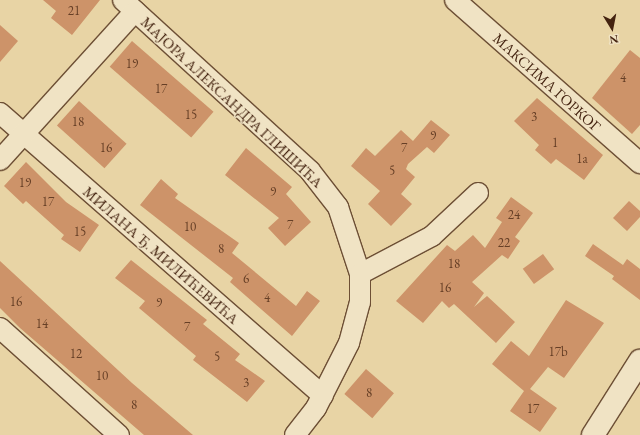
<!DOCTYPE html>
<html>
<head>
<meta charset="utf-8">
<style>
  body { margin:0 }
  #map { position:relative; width:640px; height:435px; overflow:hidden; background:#e8d4a5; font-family:"EB Garamond",serif }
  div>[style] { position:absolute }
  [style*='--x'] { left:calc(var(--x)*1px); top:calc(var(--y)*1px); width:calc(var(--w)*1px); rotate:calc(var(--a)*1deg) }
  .building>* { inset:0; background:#cd9369; transform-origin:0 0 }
  .roads { filter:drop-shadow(1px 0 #6d4f35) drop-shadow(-1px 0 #6d4f35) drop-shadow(0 1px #6d4f35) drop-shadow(0 -1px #6d4f35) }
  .minor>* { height:20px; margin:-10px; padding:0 10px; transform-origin:10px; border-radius:10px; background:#f0e3c4 }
  .tertiary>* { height:22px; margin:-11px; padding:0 11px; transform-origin:11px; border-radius:11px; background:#f0e3c4 }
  span { translate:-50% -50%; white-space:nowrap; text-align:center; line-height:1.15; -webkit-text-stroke:3px #f0e3c4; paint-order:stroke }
  .number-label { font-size:13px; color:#663f26 }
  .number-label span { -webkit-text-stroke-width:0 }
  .street-label { font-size:15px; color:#442310 }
  .north { position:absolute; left:592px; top:8px; width:40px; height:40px; -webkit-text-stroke:3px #f0e3c4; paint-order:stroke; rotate:170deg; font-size:11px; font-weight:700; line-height:16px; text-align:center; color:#442310 }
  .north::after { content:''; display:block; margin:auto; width:14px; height:18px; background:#442310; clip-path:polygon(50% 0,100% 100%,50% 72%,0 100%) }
</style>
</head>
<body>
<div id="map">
  <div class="building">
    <div style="clip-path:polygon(43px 0,100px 0,72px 35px,51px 18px,56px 11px)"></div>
    <div style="clip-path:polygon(0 25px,18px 41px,0 62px)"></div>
    <div style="left:132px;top:41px;width:108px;height:34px;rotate:41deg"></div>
    <div style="clip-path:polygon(630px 50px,640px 58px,640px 125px,632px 134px,592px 98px)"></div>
    <div style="clip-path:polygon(537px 98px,603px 155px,584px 180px,556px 159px,551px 164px,535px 150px,539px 145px,514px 121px)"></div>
    <div style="left:79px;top:101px;width:64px;height:33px;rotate:42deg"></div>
    <div style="clip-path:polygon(431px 120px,450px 135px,434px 153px,427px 147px,408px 164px,406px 169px,415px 177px,401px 194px,412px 204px,391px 226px,368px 204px,380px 191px,351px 166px,366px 148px,375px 156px,401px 130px,413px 141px)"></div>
    <div style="clip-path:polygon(246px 148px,292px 187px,286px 194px,311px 222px,285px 246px,268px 228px,279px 218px,225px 175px)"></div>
    <div style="clip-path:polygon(26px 162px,66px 202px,99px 225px,80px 252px,61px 239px,64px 235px,26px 201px,23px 204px,4px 186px)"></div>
    <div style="clip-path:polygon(161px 179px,178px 194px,175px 198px,239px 243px,232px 253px,296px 306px,307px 291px,320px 301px,292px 336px,230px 282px,233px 278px,140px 205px)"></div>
    <div style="clip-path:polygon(511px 197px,533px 213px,515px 237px,520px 241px,508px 259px,502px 255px,472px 282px,484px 293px,474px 307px,487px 296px,515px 322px,496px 343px,454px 304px,449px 308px,442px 301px,423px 323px,396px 301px,447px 245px,455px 251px,473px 235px,485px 248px,502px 222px,496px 218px)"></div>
    <div style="clip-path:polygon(629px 201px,640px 211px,640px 217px,627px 231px,613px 218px)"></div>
    <div style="clip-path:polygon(593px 244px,623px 265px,627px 259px,640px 269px,640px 300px,612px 279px,614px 276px,585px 256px)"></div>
    <div style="left:543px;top:254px;width:19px;height:25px;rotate:54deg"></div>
    <div style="clip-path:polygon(131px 260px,207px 320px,203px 324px,240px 354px,235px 360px,265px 381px,247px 402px,193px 360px,196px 356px,139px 308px,145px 301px,115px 278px)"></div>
    <div style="clip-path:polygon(0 261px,132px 383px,193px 435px,144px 435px,20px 328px,0 308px)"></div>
    <div style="clip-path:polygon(566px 300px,604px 323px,564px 378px,548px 367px,530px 389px,557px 408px,540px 432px,510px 411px,524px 391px,492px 364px,511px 341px,529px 356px)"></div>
    <div style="left:366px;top:369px;width:37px;height:33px;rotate:41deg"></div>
  </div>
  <div class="roads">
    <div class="minor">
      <div style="--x:123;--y:0;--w:253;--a:42.4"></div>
      <div style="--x:310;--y:171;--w:46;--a:52.1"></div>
      <div style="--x:338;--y:207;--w:71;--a:71.8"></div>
      <div style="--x:455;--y:0;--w:247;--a:41.4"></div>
      <div style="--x:0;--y:113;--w:429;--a:41.2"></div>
      <div style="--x:0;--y:160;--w:201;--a:-47.8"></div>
      <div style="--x:0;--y:328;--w:160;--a:42"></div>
      <div style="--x:295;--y:435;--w:34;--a:-52"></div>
      <div style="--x:316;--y:408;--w:73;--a:-63.1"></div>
      <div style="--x:349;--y:343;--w:42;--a:-75"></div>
      <div style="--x:360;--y:302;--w:28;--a:-90"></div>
      <div style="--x:360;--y:274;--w:81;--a:-27.8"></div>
      <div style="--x:432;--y:236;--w:63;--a:-43.1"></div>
    </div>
    <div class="tertiary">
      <div style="--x:593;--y:435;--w:88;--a:-57.6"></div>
    </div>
  </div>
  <div class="number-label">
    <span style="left:74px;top:11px">21</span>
    <span style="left:132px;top:64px">19</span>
    <span style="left:623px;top:78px">4</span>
    <span style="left:161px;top:89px">17</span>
    <span style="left:191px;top:115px">15</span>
    <span style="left:534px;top:117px">3</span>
    <span style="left:78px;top:122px">18</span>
    <span style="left:433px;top:136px">9</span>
    <span style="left:555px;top:143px">1</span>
    <span style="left:106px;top:148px">16</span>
    <span style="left:404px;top:148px">7</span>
    <span style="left:582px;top:159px">1a</span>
    <span style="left:392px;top:171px">5</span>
    <span style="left:25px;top:183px">19</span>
    <span style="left:273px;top:192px">9</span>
    <span style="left:48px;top:202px">17</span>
    <span style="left:514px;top:215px">24</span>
    <span style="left:290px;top:225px">7</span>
    <span style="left:190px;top:227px">10</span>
    <span style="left:80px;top:232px">15</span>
    <span style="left:504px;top:243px">22</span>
    <span style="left:221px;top:249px">8</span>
    <span style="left:454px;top:264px">18</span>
    <span style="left:246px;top:279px">6</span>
    <span style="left:445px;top:288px">16</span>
    <span style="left:267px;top:298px">4</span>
    <span style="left:16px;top:302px">16</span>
    <span style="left:159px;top:303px">9</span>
    <span style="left:42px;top:324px">14</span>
    <span style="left:187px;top:327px">7</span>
    <span style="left:558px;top:352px">17b</span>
    <span style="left:76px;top:354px">12</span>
    <span style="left:217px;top:357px">5</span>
    <span style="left:102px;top:376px">10</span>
    <span style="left:246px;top:383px">3</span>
    <span style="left:369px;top:393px">8</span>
    <span style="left:134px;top:405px">8</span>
    <span style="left:533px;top:409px">17</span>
  </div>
  <div class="street-label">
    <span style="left:547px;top:82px;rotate:42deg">МАКСИМА ГОРКОГ</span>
    <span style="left:232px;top:102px;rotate:43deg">МАЈОРА АЛЕКСАНДРА ГЛИШИЋА</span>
    <span style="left:161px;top:255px;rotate:41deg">МИЛАНА Ђ. МИЛИЋЕВИЋА</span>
  </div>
  <div class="north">N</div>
</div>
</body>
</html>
